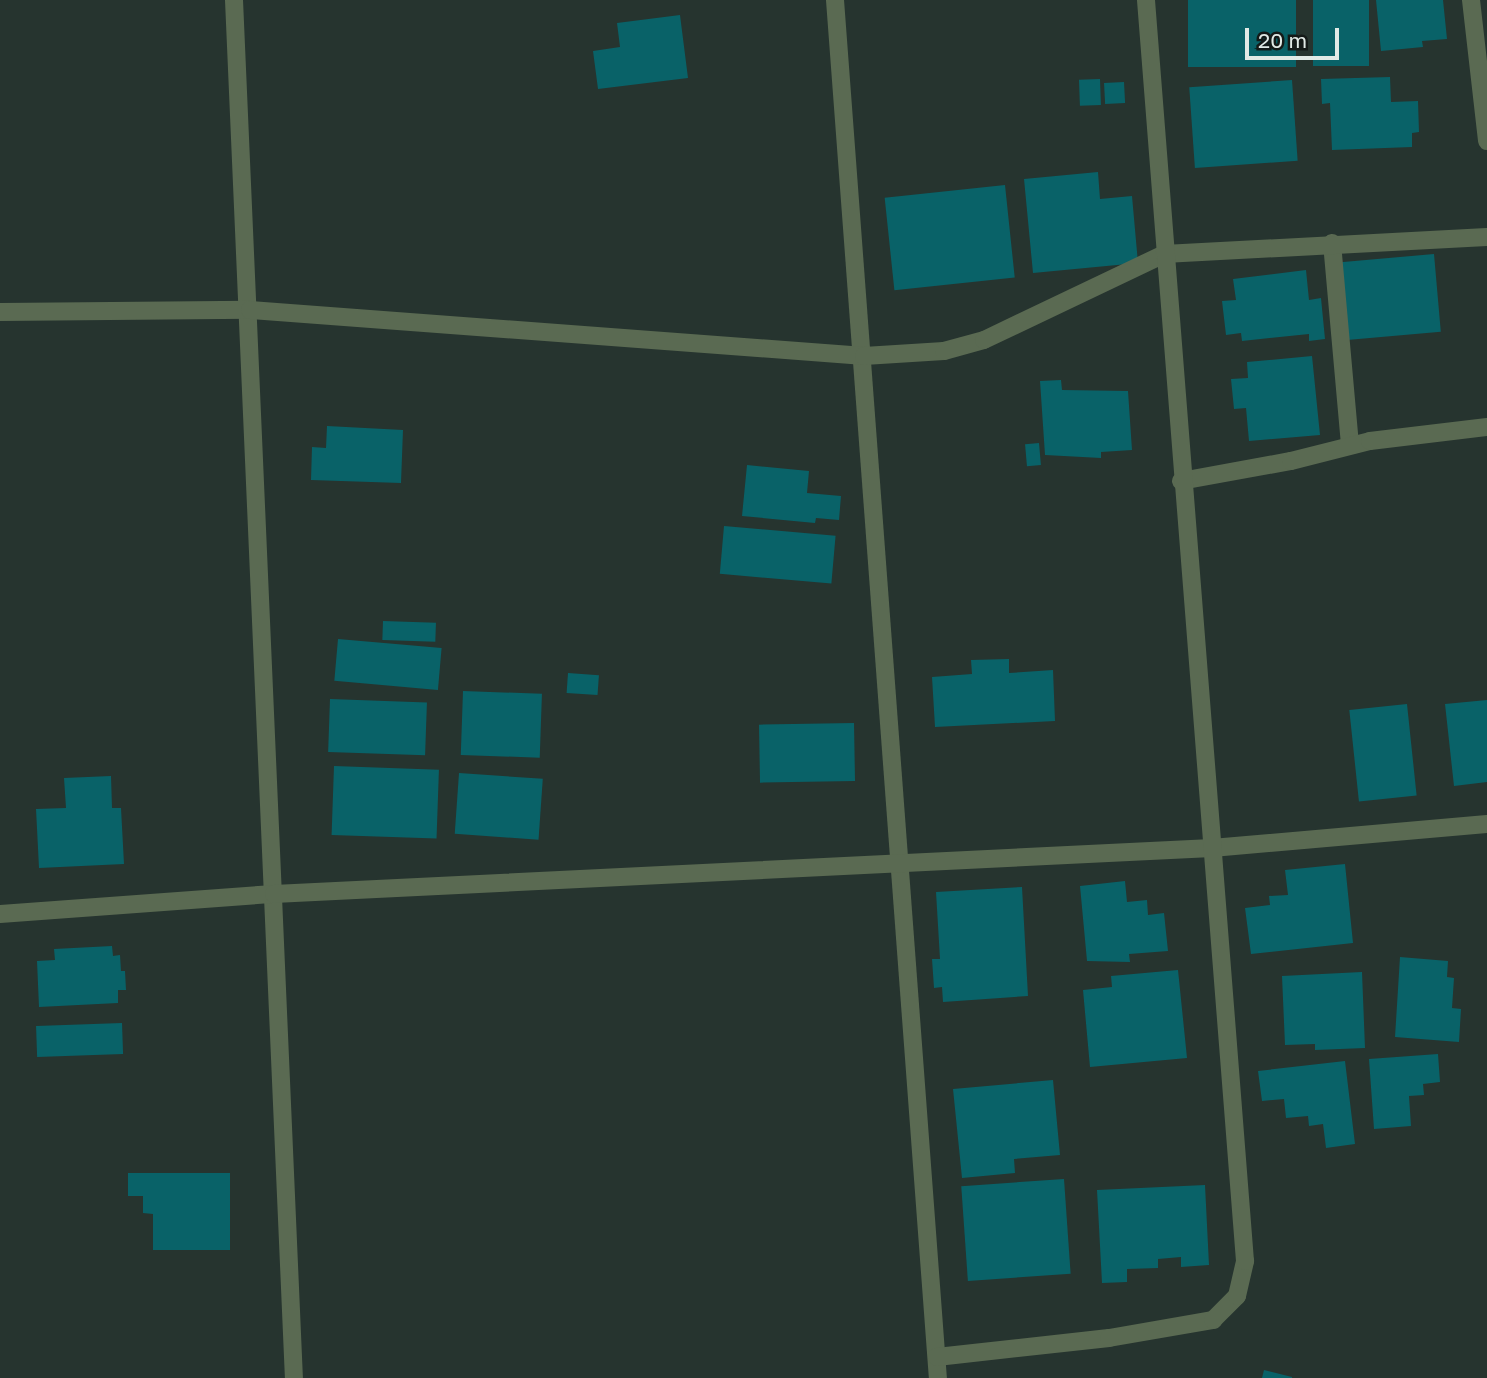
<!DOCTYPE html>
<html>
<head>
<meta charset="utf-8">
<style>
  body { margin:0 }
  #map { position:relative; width:1487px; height:1378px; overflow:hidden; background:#26342f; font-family:"Golos Text",sans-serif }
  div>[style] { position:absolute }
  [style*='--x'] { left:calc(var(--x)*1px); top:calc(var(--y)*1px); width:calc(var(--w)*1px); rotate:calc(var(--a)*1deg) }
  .building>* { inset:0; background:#096268; transform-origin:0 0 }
  .street>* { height:18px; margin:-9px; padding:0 9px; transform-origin:9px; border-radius:9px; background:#5a6a52 }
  span { translate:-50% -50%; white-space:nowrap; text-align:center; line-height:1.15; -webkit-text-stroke:7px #141a18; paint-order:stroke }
  .scale { position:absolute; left:1245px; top:28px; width:94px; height:32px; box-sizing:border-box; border:4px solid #e1eae6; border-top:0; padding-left:9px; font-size:21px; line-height:24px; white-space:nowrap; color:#e1eae6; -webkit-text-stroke:5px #141a18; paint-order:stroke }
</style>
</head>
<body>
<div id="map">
  <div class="building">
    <div style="left:1188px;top:0;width:108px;height:67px"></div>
    <div style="left:1313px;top:0;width:56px;height:66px"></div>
    <div style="clip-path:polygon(1376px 0,1443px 0,1447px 39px,1422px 41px,1423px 47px,1381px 51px)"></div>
    <div style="clip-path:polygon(680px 15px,688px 78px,598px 89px,593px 51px,620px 47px,617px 23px)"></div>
    <div style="clip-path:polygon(1390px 77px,1391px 102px,1418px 101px,1419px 132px,1412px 133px,1412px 147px,1332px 150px,1330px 103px,1322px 104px,1321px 79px)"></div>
    <div style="left:1100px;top:79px;width:26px;height:21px;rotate:88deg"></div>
    <div style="left:1292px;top:80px;width:81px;height:103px;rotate:86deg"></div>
    <div style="left:1124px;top:82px;width:21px;height:20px;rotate:87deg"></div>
    <div style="clip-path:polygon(1098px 172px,1100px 199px,1132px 196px,1138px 263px,1033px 273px,1024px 179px)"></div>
    <div style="left:1005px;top:185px;width:93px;height:121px;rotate:84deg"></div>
    <div style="left:1434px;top:254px;width:78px;height:94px;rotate:85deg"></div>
    <div style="clip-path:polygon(1306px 270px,1309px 300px,1321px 298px,1325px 339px,1309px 341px,1309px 334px,1242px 341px,1241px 333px,1226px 335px,1222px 301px,1236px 300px,1233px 279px)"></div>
    <div style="clip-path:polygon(1312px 356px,1320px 435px,1249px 441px,1246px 408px,1234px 409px,1231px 379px,1248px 378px,1247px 362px)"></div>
    <div style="clip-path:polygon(1061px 380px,1062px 390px,1128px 391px,1132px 450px,1101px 452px,1101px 458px,1045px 455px,1040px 381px)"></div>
    <div style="clip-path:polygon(327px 426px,403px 430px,401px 483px,311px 480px,312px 447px,326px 448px)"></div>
    <div style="left:1039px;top:443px;width:22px;height:14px;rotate:85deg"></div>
    <div style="clip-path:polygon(747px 465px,809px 471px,807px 493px,841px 496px,839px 520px,816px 518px,815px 523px,742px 516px)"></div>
    <div style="left:724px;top:526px;width:112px;height:48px;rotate:5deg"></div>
    <div style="left:383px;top:621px;width:53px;height:19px;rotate:2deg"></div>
    <div style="left:338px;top:639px;width:104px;height:42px;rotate:5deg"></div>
    <div style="clip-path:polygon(1009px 659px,1009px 673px,1053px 670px,1055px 721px,935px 727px,932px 677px,972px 674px,971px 660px)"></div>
    <div style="left:568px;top:673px;width:31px;height:20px;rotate:4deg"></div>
    <div style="left:463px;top:691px;width:79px;height:64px;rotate:2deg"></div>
    <div style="left:330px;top:699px;width:97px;height:53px;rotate:2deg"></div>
    <div style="clip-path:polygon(1487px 700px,1487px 782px,1454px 786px,1445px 704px)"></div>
    <div style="left:1407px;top:704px;width:92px;height:58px;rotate:84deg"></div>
    <div style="left:854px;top:723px;width:58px;height:95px;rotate:89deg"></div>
    <div style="left:334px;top:766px;width:105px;height:69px;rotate:2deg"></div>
    <div style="left:459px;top:773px;width:84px;height:61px;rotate:4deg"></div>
    <div style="clip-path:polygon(111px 776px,112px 808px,121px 808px,124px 864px,39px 868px,36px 809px,66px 808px,64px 778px)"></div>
    <div style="clip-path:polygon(1345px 864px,1353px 943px,1251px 954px,1245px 908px,1270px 905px,1269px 896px,1288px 895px,1285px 870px)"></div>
    <div style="clip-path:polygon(1125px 881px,1127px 902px,1147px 900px,1148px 915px,1164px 913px,1168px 951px,1129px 954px,1130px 962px,1087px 961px,1080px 886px)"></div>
    <div style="clip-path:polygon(1022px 887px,1028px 996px,943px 1002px,942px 987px,934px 988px,932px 959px,940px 959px,936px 892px)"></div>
    <div style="clip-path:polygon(112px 946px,113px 956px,120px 955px,121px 971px,125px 971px,126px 990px,118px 990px,118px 1003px,39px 1007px,37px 961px,55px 960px,54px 949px)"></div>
    <div style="clip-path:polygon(1400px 957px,1448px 961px,1447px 977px,1454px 978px,1452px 1008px,1461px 1009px,1459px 1042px,1395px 1037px)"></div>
    <div style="clip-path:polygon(1178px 970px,1187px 1058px,1090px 1067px,1083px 990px,1112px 987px,1111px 976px)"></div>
    <div style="clip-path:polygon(1362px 972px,1365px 1048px,1315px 1050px,1315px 1044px,1285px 1045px,1282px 976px)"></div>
    <div style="left:122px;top:1023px;width:31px;height:86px;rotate:88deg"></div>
    <div style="clip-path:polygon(1438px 1054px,1440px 1082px,1423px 1084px,1424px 1095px,1409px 1096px,1411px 1126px,1374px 1129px,1369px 1059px)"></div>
    <div style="clip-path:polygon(1345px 1061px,1355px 1144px,1326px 1148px,1323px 1124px,1309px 1126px,1308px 1116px,1286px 1118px,1284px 1099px,1262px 1101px,1258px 1071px)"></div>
    <div style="clip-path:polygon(1053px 1080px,1060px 1155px,1014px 1159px,1015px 1173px,962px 1178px,953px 1089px)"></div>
    <div style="clip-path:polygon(128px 1173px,230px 1173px,230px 1250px,153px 1250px,153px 1214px,143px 1213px,143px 1196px,128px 1196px)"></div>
    <div style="left:1064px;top:1179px;width:95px;height:103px;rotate:86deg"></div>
    <div style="clip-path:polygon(1205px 1185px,1209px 1265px,1181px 1267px,1181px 1257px,1158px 1259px,1158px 1268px,1127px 1269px,1127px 1282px,1102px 1283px,1097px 1190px)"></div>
    <div style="clip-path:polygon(1264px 1370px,1292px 1377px,1292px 1378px,1262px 1378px)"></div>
  </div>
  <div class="street">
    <div style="--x:234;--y:0;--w:1379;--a:87.51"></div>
    <div style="--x:835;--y:0;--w:1382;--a:85.73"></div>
    <div style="--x:1471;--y:0;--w:142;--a:83.5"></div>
    <div style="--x:1332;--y:243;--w:203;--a:84.9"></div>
    <div style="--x:0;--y:312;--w:250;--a:-0.5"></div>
    <div style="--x:250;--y:310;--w:616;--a:4.28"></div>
    <div style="--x:864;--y:356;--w:80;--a:-3.6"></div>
    <div style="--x:944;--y:351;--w:41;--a:-15.4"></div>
    <div style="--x:984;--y:340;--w:199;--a:-25.5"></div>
    <div style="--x:1164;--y:254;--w:323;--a:-3"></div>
    <div style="--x:1181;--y:481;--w:112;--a:-10.3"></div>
    <div style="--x:1291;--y:461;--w:81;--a:-14.2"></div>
    <div style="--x:1370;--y:441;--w:118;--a:-6.8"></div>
    <div style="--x:0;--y:914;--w:275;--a:-4.2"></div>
    <div style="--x:274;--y:894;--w:939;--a:-2.81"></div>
    <div style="--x:1212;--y:848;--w:276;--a:-5"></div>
    <div style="--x:937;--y:1357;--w:173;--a:-6.3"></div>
    <div style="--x:1109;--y:1338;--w:106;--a:-9.8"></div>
    <div style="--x:1213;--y:1320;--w:34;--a:-45"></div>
    <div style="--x:1237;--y:1296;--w:36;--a:-77"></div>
    <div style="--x:1245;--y:1261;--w:1265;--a:-94.49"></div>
  </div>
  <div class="scale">20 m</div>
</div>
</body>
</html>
